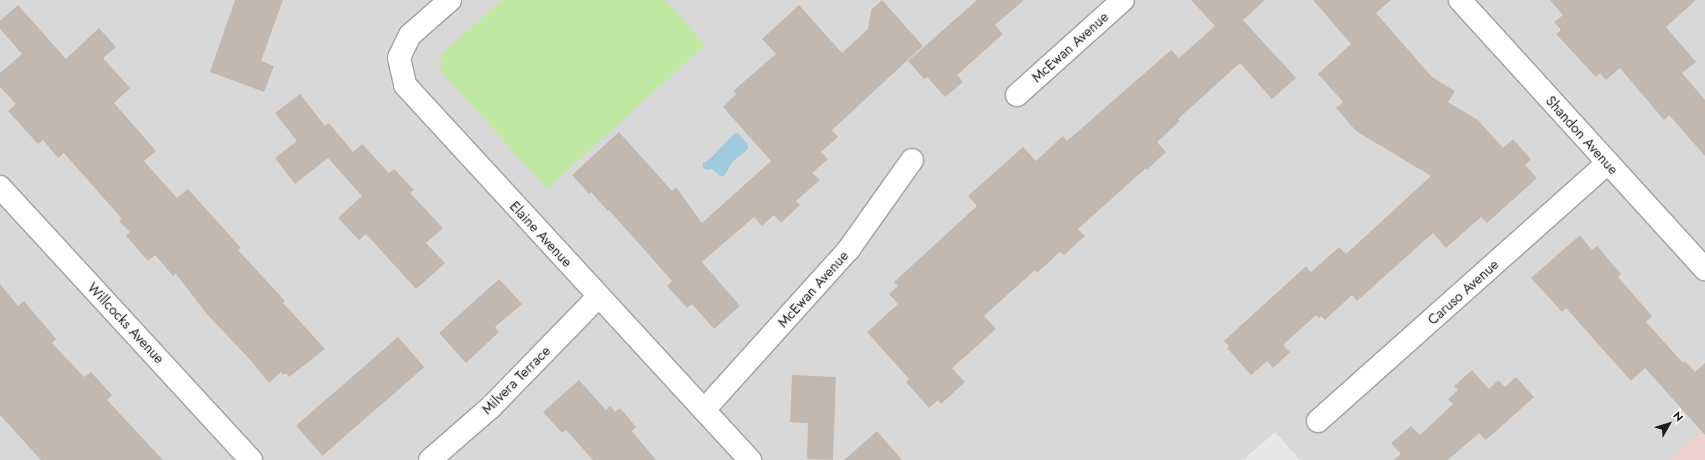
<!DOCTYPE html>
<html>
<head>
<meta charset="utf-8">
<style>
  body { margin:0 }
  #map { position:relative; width:1705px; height:460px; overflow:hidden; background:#edeae0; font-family:Jost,sans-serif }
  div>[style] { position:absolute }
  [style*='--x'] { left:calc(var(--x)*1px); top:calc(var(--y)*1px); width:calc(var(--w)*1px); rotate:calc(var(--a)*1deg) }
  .residential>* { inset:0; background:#d9d8d8; transform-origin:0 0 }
  .commercial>* { inset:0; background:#efd2cf }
  .grass>* { inset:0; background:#c2e9a4 }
  .parking>* { inset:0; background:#e7e7e7 }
  .water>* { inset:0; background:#9fcbdc }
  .building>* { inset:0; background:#c2b8b0; transform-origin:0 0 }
  .roads { filter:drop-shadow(1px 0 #a2a2a2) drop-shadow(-1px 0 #a2a2a2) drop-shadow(0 1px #a2a2a2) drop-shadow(0 -1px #a2a2a2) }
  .street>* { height:22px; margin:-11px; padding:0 11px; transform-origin:11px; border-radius:11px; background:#fff }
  span { translate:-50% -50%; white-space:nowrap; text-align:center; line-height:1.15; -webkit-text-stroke:4px #fff; paint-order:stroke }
  .street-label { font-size:14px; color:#1b1b1b }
  .north { position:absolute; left:1649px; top:404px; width:40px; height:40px; -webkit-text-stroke:3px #fff; paint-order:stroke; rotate:51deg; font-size:11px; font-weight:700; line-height:16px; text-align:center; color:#1b1b1b }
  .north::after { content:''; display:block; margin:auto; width:14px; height:18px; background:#1b1b1b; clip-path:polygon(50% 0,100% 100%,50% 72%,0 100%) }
</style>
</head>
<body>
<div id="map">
  <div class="residential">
    <div style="left:0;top:0;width:1705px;height:460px"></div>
  </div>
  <div class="commercial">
    <div style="clip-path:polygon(1705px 429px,1705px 460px,1670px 460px)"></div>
  </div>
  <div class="grass">
    <div style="clip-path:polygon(502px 0,665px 0,705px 45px,547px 189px,440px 70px,442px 54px)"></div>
  </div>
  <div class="parking">
    <div style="clip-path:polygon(1275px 432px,1300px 460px,1243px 460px)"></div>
  </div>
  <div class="water">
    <div style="clip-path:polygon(738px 133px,747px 143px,748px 148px,746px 151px,733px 161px,724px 176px,720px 176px,712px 169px,706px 170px,703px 167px,703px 163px,710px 159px,734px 134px)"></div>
  </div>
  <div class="building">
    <div style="clip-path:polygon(235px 0,283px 0,261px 61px,274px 66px,264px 92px,210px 72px)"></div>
    <div style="clip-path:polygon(882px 0,923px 46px,832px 130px,838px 137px,821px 152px,828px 159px,812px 173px,820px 180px,796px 201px,800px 205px,781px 223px,774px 215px,762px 226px,754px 217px,702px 262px,740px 306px,714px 329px,692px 304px,687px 308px,667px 286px,672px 281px,609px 210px,608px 211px,591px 192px,589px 194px,572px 175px,619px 132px,672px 191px,676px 187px,702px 223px,771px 161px,723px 107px,736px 94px,733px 91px,776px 54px,762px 39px,799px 5px,842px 53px,868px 29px,871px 10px)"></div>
    <div style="clip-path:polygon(977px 0,1024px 0,995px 25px,1003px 34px,957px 75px,963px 82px,945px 97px,927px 77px,924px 79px,908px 61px)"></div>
    <div style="clip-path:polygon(1191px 0,1265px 0,1243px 20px,1296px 78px,1272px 99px,1240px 63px,1178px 119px,1180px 121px,1157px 142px,1166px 152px,1147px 170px,1146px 168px,1078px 229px,1085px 236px,1064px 255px,1060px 252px,1037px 273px,1035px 270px,984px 316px,996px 329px,952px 368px,965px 382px,941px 404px,938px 400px,929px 408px,906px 382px,909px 379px,867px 332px,898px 304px,889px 294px,898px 286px,894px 282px,977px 206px,968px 196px,1023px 147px,1036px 161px,1063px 136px,1067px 141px,1171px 50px,1179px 58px,1215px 26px)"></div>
    <div style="clip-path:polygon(1313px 0,1391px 0,1376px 13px,1432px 77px,1455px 91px,1448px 102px,1478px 120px,1503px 148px,1513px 139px,1531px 159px,1525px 165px,1537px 178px,1487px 223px,1481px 217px,1446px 248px,1433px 233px,1357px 301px,1352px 295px,1325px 320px,1321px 316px,1319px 318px,1316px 315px,1283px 345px,1290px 352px,1273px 368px,1267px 361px,1251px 375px,1227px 348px,1229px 346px,1224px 341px,1306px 266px,1311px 272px,1339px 247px,1346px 254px,1431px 176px,1356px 131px,1336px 108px,1343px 102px,1318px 74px,1351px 44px)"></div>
    <div style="clip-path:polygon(1550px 0,1696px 0,1666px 27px,1696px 62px,1682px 73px,1705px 100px,1705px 156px,1669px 115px,1664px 120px,1620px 68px,1606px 80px,1600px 73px,1596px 77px,1556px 34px,1561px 30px,1554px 22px,1563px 15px)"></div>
    <div style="clip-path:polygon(18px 5px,66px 59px,99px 28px,116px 47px,103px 58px,130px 88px,114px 103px,156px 151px,144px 161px,177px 198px,188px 189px,241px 248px,238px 250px,285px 301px,283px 303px,325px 349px,289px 377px,286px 373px,283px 375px,281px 372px,269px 383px,252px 362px,207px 314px,176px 274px,173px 276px,155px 255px,148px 261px,126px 236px,130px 232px,119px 221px,122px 219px,64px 153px,58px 158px,43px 140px,38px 144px,8px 111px,16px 104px,0 87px,0 73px,22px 54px,0 29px,0 21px)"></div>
    <div style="clip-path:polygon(300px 94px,325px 126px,329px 123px,353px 152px,362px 144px,389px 173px,394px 169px,414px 190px,410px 193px,443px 228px,426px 243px,445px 263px,416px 289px,366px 234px,359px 240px,338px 218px,362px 196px,328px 158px,295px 184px,275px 158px,297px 141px,275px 113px)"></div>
    <div style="clip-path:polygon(1580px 235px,1592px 250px,1597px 246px,1621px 274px,1618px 277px,1652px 316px,1646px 322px,1683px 363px,1685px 361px,1695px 372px,1705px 363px,1705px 435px,1645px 368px,1631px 381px,1566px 308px,1562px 312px,1531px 278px)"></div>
    <div style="clip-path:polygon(499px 279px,522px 304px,495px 327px,499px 332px,466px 363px,439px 333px)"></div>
    <div style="clip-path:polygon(0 284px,18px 306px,24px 301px,56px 339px,52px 343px,84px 377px,91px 372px,112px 395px,107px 400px,163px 460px,41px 460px,0 415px)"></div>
    <div style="left:398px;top:337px;width:40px;height:135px;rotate:49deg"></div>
    <div style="clip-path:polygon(1472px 370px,1489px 389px,1498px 380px,1505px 387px,1516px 377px,1534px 397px,1486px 440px,1479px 433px,1448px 460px,1394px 460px,1401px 454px,1391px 443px,1411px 426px,1420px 435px,1453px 404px,1448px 399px,1458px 390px,1454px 386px)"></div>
    <div style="clip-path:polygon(792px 375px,836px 377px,833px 460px,807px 459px,808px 423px,790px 422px)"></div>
    <div style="clip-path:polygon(579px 380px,606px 410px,610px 406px,615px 412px,620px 408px,636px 427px,632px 431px,656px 460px,593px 460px,566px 430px,562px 433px,543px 412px)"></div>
    <div style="clip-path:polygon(877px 431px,902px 460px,844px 460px)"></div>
  </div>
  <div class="roads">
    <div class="street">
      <div style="--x:450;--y:0;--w:53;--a:138.8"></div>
      <div style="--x:410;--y:35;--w:25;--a:116"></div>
      <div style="--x:399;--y:58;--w:28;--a:77"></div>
      <div style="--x:405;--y:85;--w:510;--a:47.39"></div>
      <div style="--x:1460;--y:0;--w:364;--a:47.7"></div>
      <div style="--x:1017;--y:95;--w:142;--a:-41.9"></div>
      <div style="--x:0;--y:187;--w:371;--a:47.4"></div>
      <div style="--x:704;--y:410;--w:217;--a:-48"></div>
      <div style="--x:849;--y:249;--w:109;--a:-54.7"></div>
      <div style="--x:1318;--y:421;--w:388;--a:-41.7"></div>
      <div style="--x:430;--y:460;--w:81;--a:-41"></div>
      <div style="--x:491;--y:407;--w:155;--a:-45.8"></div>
    </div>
  </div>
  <div class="street-label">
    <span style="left:1070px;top:47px;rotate:-42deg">McEwan Avenue</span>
    <span style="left:1582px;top:135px;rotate:48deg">Shandon Avenue</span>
    <span style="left:541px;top:234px;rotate:47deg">Elaine Avenue</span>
    <span style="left:813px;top:289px;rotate:-48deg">McEwan Avenue</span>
    <span style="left:1463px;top:292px;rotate:-42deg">Caruso Avenue</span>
    <span style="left:126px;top:323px;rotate:47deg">Willcocks Avenue</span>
    <span style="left:516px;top:380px;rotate:-45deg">Milvera Terrace</span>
  </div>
  <div class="north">N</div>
</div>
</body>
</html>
